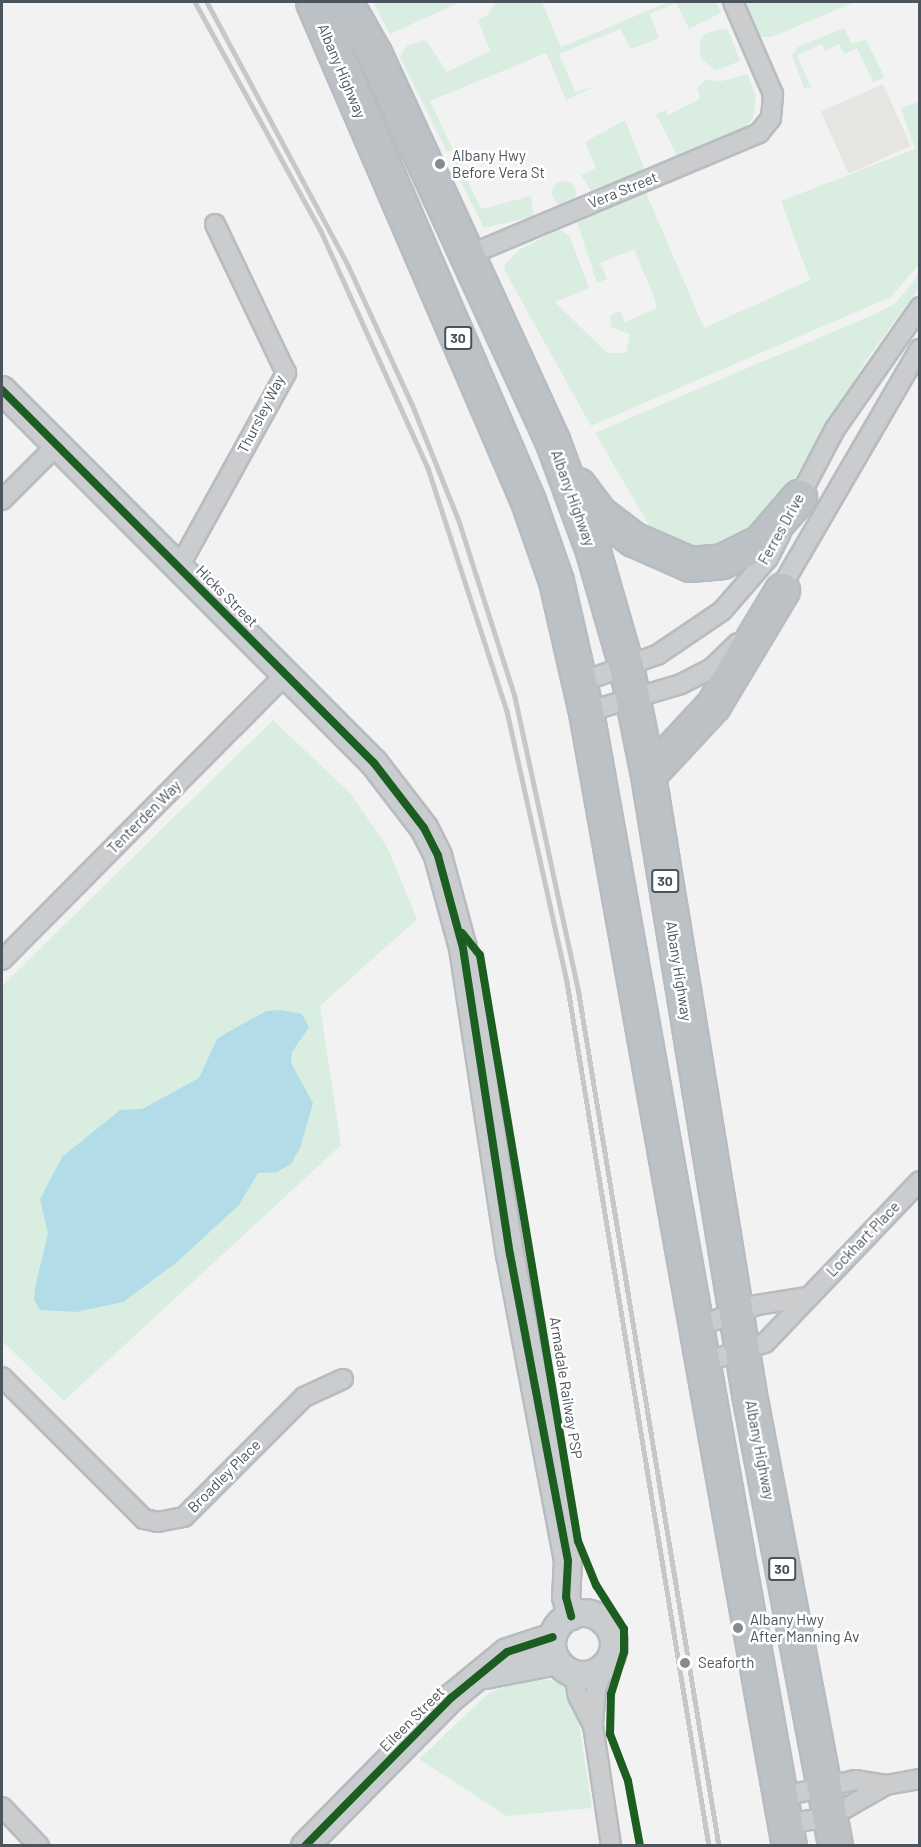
<!DOCTYPE html>
<html>
<head>
<meta charset="utf-8">
<style>
  body { margin:0 }
  #map { position:relative; width:921px; height:1847px; overflow:hidden; background:#f2f2f2; font-family:Barlow,sans-serif }
  div>[style] { position:absolute }
  [style*='--x'] { left:calc(var(--x)*1px); top:calc(var(--y)*1px); width:calc(var(--w)*1px); rotate:calc(var(--a)*1deg) }
  .green>* { inset:0; background:#d9eee1 }
  .round { border-radius:50% }
  .sand>* { inset:0; background:#e6e5e1; transform-origin:0 0 }
  .water>* { inset:0; background:#b2dde8 }
  .roads { filter:drop-shadow(2px 0 #b8bcc0) drop-shadow(-2px 0 #b8bcc0) drop-shadow(0 2px #b8bcc0) drop-shadow(0 -2px #b8bcc0) }
  .street>* { height:18px; margin:-9px; padding:0 9px; transform-origin:9px; border-radius:9px; background:#cacccd }
  .secondary>* { height:26px; margin:-13px; padding:0 13px; transform-origin:13px; border-radius:13px; background:#cacdcf }
  .secondary>.ring { margin:-13px; padding:0; box-sizing:content-box; background:none; border:26px solid #cacdcf; border-radius:50% }
  .highway>* { height:33px; margin:-16.5px; padding:0 16.5px; transform-origin:16.5px; border-radius:16.5px; background:#bcc1c5 }
  .rail>* { height:4.5px; margin:-2.25px; padding:0 2.25px; transform-origin:2.25px; border-radius:2.25px; background:#c6c7c8 }
  .cycleway>* { height:8px; margin:-4px; padding:0 4px; transform-origin:4px; border-radius:4px; background:#1b5e20 }
  .dots>* { width:16px; height:16px; translate:-50% -50%; box-sizing:border-box; border:3px solid #fff; border-radius:50% }
  span { translate:-50% -50%; white-space:nowrap; text-align:center; line-height:1.15; -webkit-text-stroke:5px #fff; paint-order:stroke }
  .shield-label span { padding:2px 4px; background:#fff; border:2px solid; border-radius:4px; -webkit-text-stroke-width:0 }
  .shield-label { font-size:14px; color:#4b545c; font-weight:700 }
  .street-label { font-size:15px; color:#4b545c }
  .poi-label { font-size:15px; color:#4b545c }
  .left { translate:0 -50%; text-align:left }
  .frame { position:absolute; inset:0; border:3px solid #4b545c; pointer-events:none }
</style>
</head>
<body>
<div id="map">
  <div class="green">
    <div style="clip-path:polygon(373px 2px,461px 2px,390px 34px)"></div>
    <div style="clip-path:polygon(495px 2px,542px 2px,561px 47px,669px 2px,716px 2px,721px 13px,689px 29px,676px 3px,650px 14px,659px 38px,631px 49px,620px 29px,559px 54px,575px 92px,596px 86px,566px 100px,546px 53px,430px 101px,453px 150px,447px 152px,400px 57px,407px 46px,426px 40px,447px 72px,490px 51px,478px 20px,489px 14px)"></div>
    <div style="clip-path:polygon(751px 2px,855px 2px,772px 37px,758px 37px,746px 4px)"></div>
    <div style="clip-path:polygon(727px 28px,740px 61px,715px 71px,700px 57px,700px 40px,706px 33px)"></div>
    <div style="clip-path:polygon(844px 28px,852px 44px,866px 40px,885px 78px,873px 82px,857px 48px,844px 54px,839px 44px,825px 51px,821px 44px,797px 56px,811px 87px,804px 88px,792px 55px,798px 47px)"></div>
    <div style="clip-path:polygon(747px 74px,756px 95px,753px 118px,743px 129px,677px 156px,656px 114px,666px 110px,668px 115px,700px 99px,697px 88px,705px 80px,721px 81px)"></div>
    <div style="clip-path:polygon(919px 102px,919px 264px,891px 297px,591px 426px,505px 271px,504px 265px,519px 250px,560px 229px,570px 237px,589px 288px,555px 302px,607px 353px,626px 353px,630px 334px,611px 327px,610px 315px,620px 311px,625px 322px,657px 308px,654px 297px,634px 249px,600px 263px,607px 279px,597px 283px,577px 222px,646px 193px,704px 328px,810px 280px,781px 201px,915px 149px,901px 108px)"></div>
    <div style="clip-path:polygon(625px 120px,645px 170px,592px 192px,581px 175px,596px 168px,585px 142px)"></div>
    <div style="clip-path:polygon(457px 157px,481px 209px,531px 196px,534px 216px,484px 228px,450px 160px)"></div>
    <div class="round" style="left:552px;top:181px;width:24px;height:24px"></div>
    <div style="clip-path:polygon(919px 274px,919px 288px,867px 359px,791px 484px,755px 531px,703px 555px,650px 536px,650px 527px,595px 433px,877px 313px,896px 303px)"></div>
    <div style="clip-path:polygon(273px 720px,351px 794px,387px 847px,417px 919px,320px 1006px,341px 1145px,64px 1401px,2px 1341px,2px 986px)"></div>
    <div style="clip-path:polygon(526px 1679px,547px 1679px,574px 1691px,592px 1808px,507px 1816px,419px 1759px,489px 1693px)"></div>
  </div>
  <div class="sand">
    <div style="left:883px;top:84px;width:68px;height:68px;rotate:66deg"></div>
  </div>
  <div class="water">
    <div style="clip-path:polygon(282px 1010px,302px 1014px,309px 1027px,292px 1052px,291px 1063px,313px 1103px,300px 1148px,291px 1164px,277px 1172px,258px 1173px,239px 1205px,176px 1263px,123px 1302px,76px 1312px,40px 1310px,34px 1300px,36px 1282px,48px 1234px,40px 1199px,62px 1157px,120px 1110px,142px 1109px,199px 1078px,217px 1039px,228px 1032px,266px 1011px)"></div>
  </div>
  <div class="roads">
    <div class="street">
      <div style="--x:469;--y:255;--w:315;--a:-22.8"></div>
      <div style="--x:759;--y:133;--w:19;--a:-51"></div>
      <div style="--x:771;--y:118;--w:24;--a:-85"></div>
      <div style="--x:773;--y:94;--w:100;--a:-113.5"></div>
      <div style="--x:2;--y:500;--w:76;--a:-45"></div>
      <div style="--x:796;--y:503;--w:84;--a:-62.2"></div>
      <div style="--x:835;--y:429;--w:149;--a:-55.1"></div>
      <div style="--x:179;--y:567;--w:222;--a:-61.1"></div>
      <div style="--x:286;--y:373;--w:165;--a:-115.5"></div>
      <div style="--x:776;--y:596;--w:286;--a:-59.8"></div>
      <div style="--x:581;--y:682;--w:81;--a:-19.6"></div>
      <div style="--x:657;--y:655;--w:78;--a:-34.1"></div>
      <div style="--x:722;--y:611;--w:70;--a:-49"></div>
      <div style="--x:768;--y:558;--w:28;--a:-63"></div>
      <div style="--x:586;--y:712;--w:99;--a:-16.4"></div>
      <div style="--x:681;--y:684;--w:35;--a:-27"></div>
      <div style="--x:712;--y:668;--w:36;--a:-44"></div>
      <div style="--x:2;--y:960;--w:403;--a:-45.2"></div>
      <div style="--x:696;--y:1327;--w:65;--a:-19.8"></div>
      <div style="--x:757;--y:1305;--w:51;--a:-9.1"></div>
      <div style="--x:702;--y:1363;--w:66;--a:-17.6"></div>
      <div style="--x:765;--y:1343;--w:224;--a:-46.3"></div>
      <div style="--x:2;--y:1377;--w:201;--a:45"></div>
      <div style="--x:144;--y:1519;--w:14;--a:12"></div>
      <div style="--x:158;--y:1522;--w:26;--a:-11"></div>
      <div style="--x:184;--y:1517;--w:170;--a:-45"></div>
      <div style="--x:304;--y:1397;--w:43;--a:-24.8"></div>
      <div style="--x:604;--y:1667;--w:23;--a:110"></div>
      <div style="--x:596;--y:1689;--w:36;--a:95"></div>
      <div style="--x:593;--y:1725;--w:122;--a:81.5"></div>
      <div style="--x:574;--y:1674;--w:22;--a:80"></div>
      <div style="--x:578;--y:1696;--w:33;--a:63"></div>
      <div style="--x:780;--y:1797;--w:77;--a:-12.8"></div>
      <div style="--x:855;--y:1780;--w:31;--a:9"></div>
      <div style="--x:886;--y:1785;--w:35;--a:-10"></div>
      <div style="--x:2;--y:1807;--w:54;--a:46.5"></div>
      <div style="--x:785;--y:1824;--w:46;--a:-8.8"></div>
      <div style="--x:830;--y:1817;--w:64;--a:-29.7"></div>
    </div>
    <div class="secondary">
      <div style="--x:2;--y:390;--w:527;--a:45.08"></div>
      <div style="--x:374;--y:763;--w:82;--a:52.4"></div>
      <div style="--x:424;--y:828;--w:31;--a:63"></div>
      <div style="--x:438;--y:856;--w:95;--a:74.8"></div>
      <div style="--x:463;--y:948;--w:310;--a:81.3"></div>
      <div style="--x:510;--y:1254;--w:312;--a:79.3"></div>
      <div style="--x:568;--y:1561;--w:36;--a:93"></div>
      <div style="--x:566;--y:1597;--w:20;--a:75"></div>
      <div class="ring" style="left:552px;top:1613px;width:36px;height:36px"></div>
      <div style="--x:485;--y:1675;--w:73;--a:-11"></div>
      <div style="--x:305;--y:1846;--w:208;--a:-45.4"></div>
      <div style="--x:451;--y:1698;--w:72;--a:-39.4"></div>
      <div style="--x:507;--y:1652;--w:48;--a:-18.1"></div>
    </div>
    <div class="highway">
      <div style="--x:313;--y:2;--w:543;--a:66.69"></div>
      <div style="--x:528;--y:501;--w:85;--a:70.7"></div>
      <div style="--x:556;--y:581;--w:134;--a:77.1"></div>
      <div style="--x:586;--y:712;--w:1152;--a:79.85"></div>
      <div style="--x:345;--y:2;--w:59;--a:60.4"></div>
      <div style="--x:374;--y:53;--w:426;--a:65.3"></div>
      <div style="--x:552;--y:440;--w:115;--a:69.7"></div>
      <div style="--x:592;--y:548;--w:123;--a:73.9"></div>
      <div style="--x:626;--y:666;--w:111;--a:78.6"></div>
      <div style="--x:648;--y:775;--w:627;--a:80.73"></div>
      <div style="--x:749;--y:1394;--w:460;--a:79.2"></div>
      <div style="--x:578;--y:485;--w:35;--a:53"></div>
      <div style="--x:599;--y:513;--w:43;--a:37.4"></div>
      <div style="--x:633;--y:539;--w:62;--a:23.7"></div>
      <div style="--x:690;--y:564;--w:32;--a:-5"></div>
      <div style="--x:722;--y:561;--w:42;--a:-26.6"></div>
      <div style="--x:760;--y:542;--w:60;--a:-49.1"></div>
      <div style="--x:648;--y:775;--w:96;--a:-47.1"></div>
      <div style="--x:713;--y:705;--w:134;--a:-59"></div>
    </div>
  </div>
  <div class="rail">
    <div style="--x:195;--y:2;--w:259;--a:61.2"></div>
    <div style="--x:320;--y:229;--w:262;--a:65.7"></div>
    <div style="--x:428;--y:468;--w:256;--a:72"></div>
    <div style="--x:507;--y:711;--w:278;--a:77.5"></div>
    <div style="--x:567;--y:982;--w:876;--a:80.67"></div>
    <div style="--x:207;--y:2;--w:298;--a:61.8"></div>
    <div style="--x:348;--y:265;--w:153;--a:65.3"></div>
    <div style="--x:412;--y:404;--w:126;--a:68.1"></div>
    <div style="--x:459;--y:521;--w:185;--a:72.3"></div>
    <div style="--x:515;--y:697;--w:304;--a:77.8"></div>
    <div style="--x:579;--y:994;--w:863;--a:80.67"></div>
  </div>
  <div class="cycleway">
    <div style="--x:2;--y:390;--w:527;--a:45.08"></div>
    <div style="--x:374;--y:763;--w:82;--a:52.4"></div>
    <div style="--x:424;--y:828;--w:31;--a:63"></div>
    <div style="--x:438;--y:856;--w:95;--a:74.8"></div>
    <div style="--x:463;--y:948;--w:310;--a:81.3"></div>
    <div style="--x:510;--y:1254;--w:312;--a:79.3"></div>
    <div style="--x:568;--y:1561;--w:36;--a:93"></div>
    <div style="--x:566;--y:1597;--w:20;--a:75"></div>
    <div style="--x:462;--y:933;--w:28;--a:51"></div>
    <div style="--x:480;--y:955;--w:594;--a:80.51"></div>
    <div style="--x:578;--y:1541;--w:48;--a:67.8"></div>
    <div style="--x:596;--y:1585;--w:52;--a:57.5"></div>
    <div style="--x:624;--y:1629;--w:23;--a:90"></div>
    <div style="--x:624;--y:1652;--w:44;--a:107.2"></div>
    <div style="--x:611;--y:1694;--w:40;--a:91.4"></div>
    <div style="--x:610;--y:1734;--w:50;--a:69"></div>
    <div style="--x:628;--y:1781;--w:66;--a:79.5"></div>
    <div style="--x:305;--y:1846;--w:208;--a:-45.4"></div>
    <div style="--x:451;--y:1698;--w:72;--a:-39.4"></div>
    <div style="--x:507;--y:1652;--w:48;--a:-18.1"></div>
  </div>
  <div class="dots">
    <div style="left:440px;top:164px;background:#858b90"></div>
    <div style="left:738px;top:1628px;background:#858b90"></div>
    <div style="left:685px;top:1663px;background:#858b90"></div>
  </div>
  <div class="shield-label">
    <span style="left:458px;top:338px">30</span>
    <span style="left:665px;top:881px">30</span>
    <span style="left:782px;top:1569px">30</span>
  </div>
  <div class="street-label">
    <span style="left:342px;top:71px;rotate:67deg">Albany Highway</span>
    <span style="left:623px;top:190px;rotate:-22deg">Vera Street</span>
    <span style="left:261px;top:414px;rotate:-63deg">Thursley Way</span>
    <span style="left:573px;top:498px;rotate:70deg">Albany Highway</span>
    <span style="left:781px;top:529px;rotate:-61deg">Ferres Drive</span>
    <span style="left:227px;top:596px;rotate:45deg">Hicks Street</span>
    <span style="left:144px;top:817px;rotate:-45deg">Tenterden Way</span>
    <span style="left:679px;top:971px;rotate:81deg">Albany Highway</span>
    <span style="left:863px;top:1239px;rotate:-46deg">Lockhart Place</span>
    <span style="left:566px;top:1388px;rotate:81deg">Armadale Railway PSP</span>
    <span style="left:760px;top:1450px;rotate:79deg">Albany Highway</span>
    <span style="left:224px;top:1476px;rotate:-45deg">Broadley Place</span>
    <span style="left:412px;top:1719px;rotate:-45deg">Eileen Street</span>
  </div>
  <div class="poi-label">
    <span class="left" style="left:452px;top:164px">Albany Hwy<br>Before Vera St</span>
    <span class="left" style="left:750px;top:1628px">Albany Hwy<br>After Manning Av</span>
    <span class="left" style="left:698px;top:1663px">Seaforth</span>
  </div>
  <div class="frame"></div>
</div>
</body>
</html>
